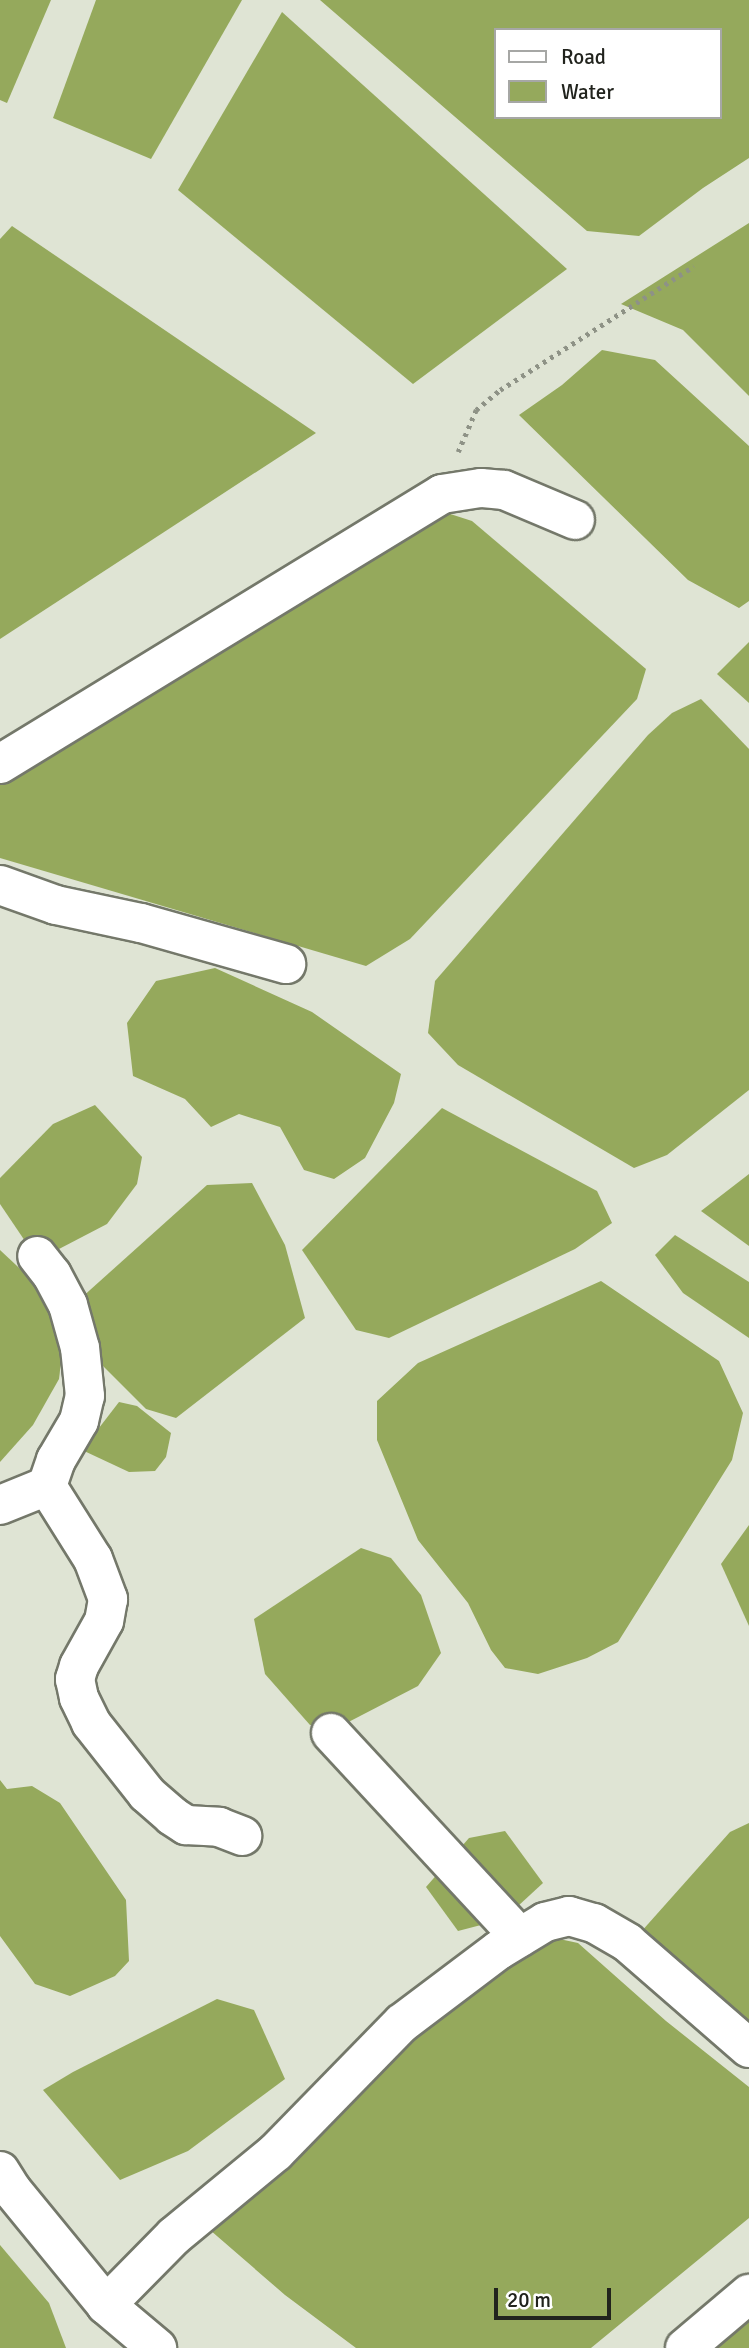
<!DOCTYPE html>
<html>
<head>
<meta charset="utf-8">
<style>
  body { margin:0 }
  #map { position:relative; width:749px; height:2348px; overflow:hidden; background:#dfe4d4; font-family:Signika,sans-serif }
  div>[style] { position:absolute }
  [style*='--x'] { left:calc(var(--x)*1px); top:calc(var(--y)*1px); width:calc(var(--w)*1px); rotate:calc(var(--a)*1deg) }
  .water>* { inset:0; background:#95a95c }
  .path>* { height:4.5px; margin-top:-2.25px; transform-origin:0; background:repeating-linear-gradient(90deg,#8e9286 0 3.5px,transparent 0 8.5px) }
  .roads { filter:drop-shadow(2px 0 #74786a) drop-shadow(-2px 0 #74786a) drop-shadow(0 2px #74786a) drop-shadow(0 -2px #74786a) }
  .minor>* { height:38px; margin:-19px; padding:0 19px; transform-origin:19px; border-radius:19px; background:#fff }
  span { translate:-50% -50%; white-space:nowrap; text-align:center; line-height:1.15; -webkit-text-stroke:7px #fff; paint-order:stroke }
  .legend { position:absolute; left:494px; top:28px; width:228px; height:91px; box-sizing:border-box; background:#fff; border:2px solid #a6a7a5; margin:0; padding:9px 12px; list-style:none; font-size:21px; color:#21231d }
  .legend li { display:flex; align-items:center; gap:14px; height:35px }
  .legend b { width:35px; border:2px solid #a6a7a5 }
  .scale { position:absolute; left:494px; top:2288px; width:117px; height:32px; box-sizing:border-box; border:4px solid #21231d; border-top:0; padding-left:9px; font-size:21px; line-height:24px; white-space:nowrap; color:#21231d; -webkit-text-stroke:5px #fff; paint-order:stroke }
</style>
</head>
<body>
<div id="map">
  <div class="water">
    <div style="clip-path:polygon(0 0,51px 0,7px 103px,0 100px)"></div>
    <div style="clip-path:polygon(96px 0,242px 0,151px 159px,53px 118px)"></div>
    <div style="clip-path:polygon(evenodd,320px 0,749px 0,749px 158px,703px 188px,639px 236px,587px 231px,320px 0,495px 30px,719px 30px,719px 117px,495px 117px,495px 30px)"></div>
    <div style="clip-path:polygon(282px 12px,567px 269px,413px 384px,178px 190px)"></div>
    <div style="clip-path:polygon(749px 223px,749px 396px,683px 330px,621px 304px)"></div>
    <div style="clip-path:polygon(12px 226px,316px 433px,0 639px,0 239px)"></div>
    <div style="clip-path:polygon(602px 350px,655px 360px,749px 446px,749px 601px,739px 608px,688px 580px,519px 415px,562px 385px)"></div>
    <div style="clip-path:polygon(441px 511px,472px 521px,646px 669px,637px 699px,410px 939px,366px 966px,0 858px,0 779px)"></div>
    <div style="clip-path:polygon(749px 642px,749px 703px,717px 674px)"></div>
    <div style="clip-path:polygon(701px 699px,749px 749px,749px 1090px,667px 1155px,634px 1168px,458px 1065px,428px 1033px,435px 981px,648px 735px,672px 713px)"></div>
    <div style="clip-path:polygon(215px 968px,312px 1012px,401px 1074px,394px 1103px,365px 1158px,334px 1179px,304px 1170px,280px 1127px,239px 1114px,211px 1127px,185px 1099px,133px 1076px,127px 1023px,156px 981px)"></div>
    <div style="clip-path:polygon(95px 1105px,142px 1157px,137px 1184px,107px 1224px,59px 1249px,27px 1244px,0 1204px,0 1178px,53px 1124px)"></div>
    <div style="clip-path:polygon(442px 1108px,597px 1191px,612px 1223px,575px 1249px,389px 1338px,356px 1330px,302px 1250px)"></div>
    <div style="clip-path:polygon(749px 1174px,749px 1246px,701px 1211px)"></div>
    <div style="clip-path:polygon(252px 1183px,285px 1245px,305px 1318px,176px 1418px,146px 1409px,86px 1349px,80px 1299px,207px 1185px)"></div>
    <div style="clip-path:polygon(675px 1235px,749px 1282px,749px 1338px,683px 1293px,655px 1255px)"></div>
    <div style="clip-path:polygon(0 1250px,32px 1280px,65px 1329px,59px 1379px,33px 1425px,0 1462px)"></div>
    <div style="clip-path:polygon(601px 1281px,719px 1361px,743px 1413px,732px 1460px,618px 1642px,587px 1658px,538px 1674px,505px 1668px,491px 1650px,468px 1603px,418px 1540px,377px 1440px,377px 1401px,418px 1363px)"></div>
    <div style="clip-path:polygon(119px 1402px,137px 1406px,171px 1433px,166px 1457px,155px 1471px,129px 1472px,82px 1450px)"></div>
    <div style="clip-path:polygon(749px 1525px,749px 1626px,721px 1564px)"></div>
    <div style="clip-path:polygon(361px 1548px,391px 1558px,421px 1595px,441px 1653px,418px 1686px,335px 1729px,310px 1725px,265px 1674px,254px 1619px)"></div>
    <div style="clip-path:polygon(0 1780px,7px 1789px,32px 1786px,60px 1803px,126px 1900px,129px 1961px,115px 1976px,70px 1996px,35px 1984px,0 1936px)"></div>
    <div style="clip-path:polygon(749px 1823px,749px 2044px,632px 1942px,730px 1832px)"></div>
    <div style="clip-path:polygon(505px 1831px,543px 1883px,504px 1919px,458px 1931px,426px 1887px,469px 1838px)"></div>
    <div style="clip-path:polygon(550px 1937px,578px 1943px,666px 2021px,749px 2087px,749px 2218px,591px 2348px,356px 2348px,285px 2295px,210px 2230px,324px 2100px)"></div>
    <div style="clip-path:polygon(217px 1999px,254px 2010px,285px 2079px,188px 2151px,120px 2180px,43px 2090px,73px 2072px)"></div>
    <div style="clip-path:polygon(0 2245px,49px 2303px,66px 2348px,0 2348px)"></div>
    <div style="clip-path:polygon(749px 2319px,749px 2348px,702px 2348px)"></div>
  </div>
  <div class="path">
    <div style="--x:458;--y:452;--w:46;--a:-66.8"></div>
    <div style="--x:476;--y:410;--w:31;--a:-40"></div>
    <div style="--x:500;--y:390;--w:230;--a:-32.6"></div>
  </div>
  <div class="roads">
    <div class="minor">
      <div style="--x:0;--y:764;--w:518;--a:-31.42"></div>
      <div style="--x:442;--y:494;--w:39;--a:-9"></div>
      <div style="--x:481;--y:488;--w:23;--a:5"></div>
      <div style="--x:504;--y:490;--w:77;--a:22.9"></div>
      <div style="--x:0;--y:885;--w:59;--a:19.7"></div>
      <div style="--x:56;--y:905;--w:87;--a:12"></div>
      <div style="--x:141;--y:923;--w:151;--a:15.8"></div>
      <div style="--x:47;--y:1486;--w:86;--a:57.8"></div>
      <div style="--x:93;--y:1559;--w:43;--a:69.4"></div>
      <div style="--x:108;--y:1599;--w:22;--a:100"></div>
      <div style="--x:104;--y:1621;--w:51;--a:119.1"></div>
      <div style="--x:79;--y:1666;--w:14;--a:107"></div>
      <div style="--x:75;--y:1679;--w:19;--a:78"></div>
      <div style="--x:79;--y:1698;--w:28;--a:64"></div>
      <div style="--x:91;--y:1723;--w:90;--a:51.7"></div>
      <div style="--x:147;--y:1794;--w:33;--a:41"></div>
      <div style="--x:172;--y:1816;--w:17;--a:33"></div>
      <div style="--x:186;--y:1825;--w:33;--a:3"></div>
      <div style="--x:219;--y:1827;--w:25;--a:21"></div>
      <div style="--x:0;--y:1505;--w:51;--a:-22"></div>
      <div style="--x:47;--y:1486;--w:28;--a:-71"></div>
      <div style="--x:56;--y:1460;--w:45;--a:-59.5"></div>
      <div style="--x:79;--y:1421;--w:26;--a:-77"></div>
      <div style="--x:85;--y:1396;--w:48;--a:-95.9"></div>
      <div style="--x:80;--y:1348;--w:45;--a:-105.6"></div>
      <div style="--x:68;--y:1305;--w:34;--a:-118"></div>
      <div style="--x:52;--y:1275;--w:24;--a:-128"></div>
      <div style="--x:331;--y:1733;--w:278;--a:47.2"></div>
      <div style="--x:0;--y:2171;--w:22;--a:58"></div>
      <div style="--x:12;--y:2190;--w:149;--a:50.7"></div>
      <div style="--x:106;--y:2305;--w:67;--a:40.1"></div>
      <div style="--x:106;--y:2305;--w:97;--a:-45.4"></div>
      <div style="--x:174;--y:2236;--w:132;--a:-39.5"></div>
      <div style="--x:276;--y:2152;--w:180;--a:-45.7"></div>
      <div style="--x:402;--y:2023;--w:121;--a:-37"></div>
      <div style="--x:499;--y:1950;--w:54;--a:-31.3"></div>
      <div style="--x:545;--y:1922;--w:25;--a:-14"></div>
      <div style="--x:569;--y:1916;--w:26;--a:16"></div>
      <div style="--x:594;--y:1923;--w:39;--a:30"></div>
      <div style="--x:628;--y:1943;--w:160;--a:41"></div>
      <div style="--x:685;--y:2348;--w:84;--a:-40.2"></div>
    </div>
  </div>
  <ul class="legend">
  <li><b style="height:9px;background:#fff"></b>Road</li>
  <li><b style="height:19px;background:#95a95c"></b>Water</li>
  </ul>
  <div class="scale">20 m</div>
</div>
</body>
</html>
